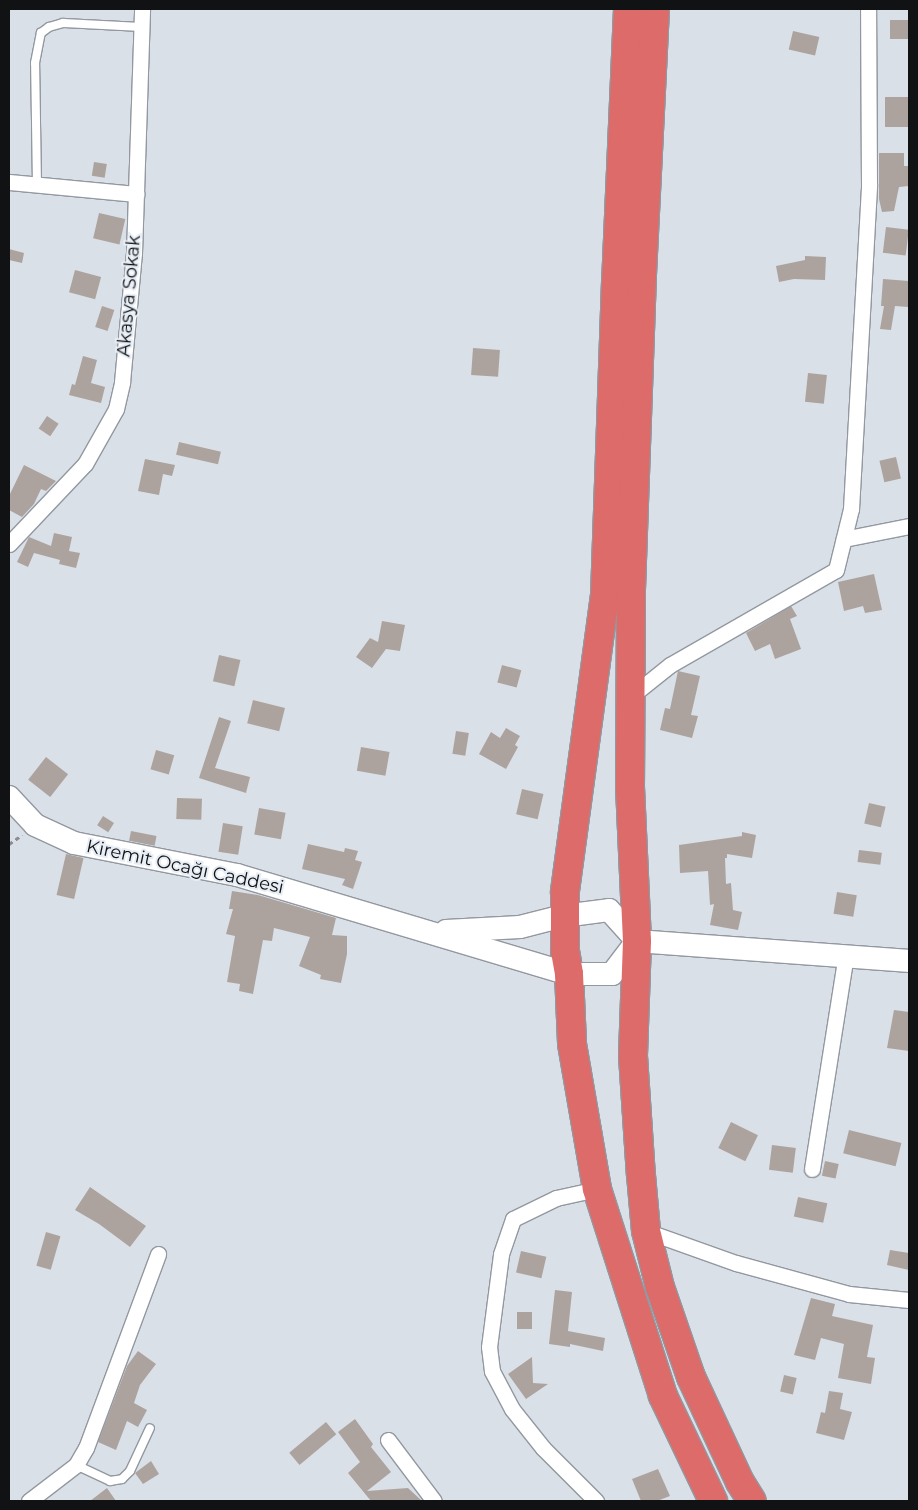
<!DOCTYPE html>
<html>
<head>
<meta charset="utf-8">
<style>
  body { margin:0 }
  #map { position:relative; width:918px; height:1510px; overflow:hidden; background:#dae0e8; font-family:Montserrat,sans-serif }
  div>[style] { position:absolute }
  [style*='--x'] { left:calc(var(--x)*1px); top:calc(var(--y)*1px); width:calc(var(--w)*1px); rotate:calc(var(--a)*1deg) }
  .building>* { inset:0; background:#aca39e; transform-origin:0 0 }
  .path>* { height:2.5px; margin-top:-1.25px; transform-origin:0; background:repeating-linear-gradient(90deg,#8a8e94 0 4px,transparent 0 8px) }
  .roads { filter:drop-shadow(1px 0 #9398a0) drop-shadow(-1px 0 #9398a0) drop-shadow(0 1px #9398a0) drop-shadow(0 -1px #9398a0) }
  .lane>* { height:8px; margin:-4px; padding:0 4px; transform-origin:4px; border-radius:4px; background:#fff }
  .street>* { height:15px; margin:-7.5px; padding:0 7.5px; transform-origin:7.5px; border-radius:7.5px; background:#fff }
  .secondary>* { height:22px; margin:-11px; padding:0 11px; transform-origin:11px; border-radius:11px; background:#fff }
  .highway>* { height:28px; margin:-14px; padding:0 14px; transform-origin:14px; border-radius:14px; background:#dd6b69 }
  span { translate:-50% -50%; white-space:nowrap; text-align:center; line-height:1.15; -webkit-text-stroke:4px #e7edf5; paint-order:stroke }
  .street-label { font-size:18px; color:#101214 }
  .frame { position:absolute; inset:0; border:10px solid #101214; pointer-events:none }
</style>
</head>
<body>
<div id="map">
  <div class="building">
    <div style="left:890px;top:20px;width:19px;height:19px"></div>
    <div style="left:793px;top:31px;width:27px;height:19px;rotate:13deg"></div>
    <div style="left:885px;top:97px;width:24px;height:30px"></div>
    <div style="clip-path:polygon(879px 153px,904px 153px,904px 166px,909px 166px,909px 186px,899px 187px,894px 211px,882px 212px,879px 199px)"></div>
    <div style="left:94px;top:162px;width:13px;height:14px;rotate:9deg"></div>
    <div style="left:99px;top:213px;width:27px;height:26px;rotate:13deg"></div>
    <div style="left:886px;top:227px;width:23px;height:26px;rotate:7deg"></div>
    <div style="clip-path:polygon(9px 249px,24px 253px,22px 263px,9px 260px)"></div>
    <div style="clip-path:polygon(805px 256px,826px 257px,825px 280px,794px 279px,779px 282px,776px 266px,805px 260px)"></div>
    <div style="left:75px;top:270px;width:27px;height:23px;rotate:15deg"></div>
    <div style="clip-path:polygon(883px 279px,909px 281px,908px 307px,895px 306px,891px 330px,880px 329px,884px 306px,881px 306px)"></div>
    <div style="left:102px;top:306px;width:13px;height:22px;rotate:18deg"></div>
    <div style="left:473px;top:348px;width:27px;height:27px;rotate:4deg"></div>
    <div style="clip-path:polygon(83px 356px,97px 360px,91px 383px,105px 387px,101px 403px,69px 395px,72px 384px,75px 385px)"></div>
    <div style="left:808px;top:373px;width:19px;height:29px;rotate:6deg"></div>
    <div style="left:47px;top:416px;width:14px;height:15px;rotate:34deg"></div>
    <div style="left:179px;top:442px;width:43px;height:13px;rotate:13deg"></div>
    <div style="left:896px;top:457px;width:22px;height:17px;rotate:77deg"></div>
    <div style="clip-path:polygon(145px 459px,175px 465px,172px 476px,163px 474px,159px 495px,138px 491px)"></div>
    <div style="clip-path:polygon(24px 465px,56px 481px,46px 491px,41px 489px,34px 504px,22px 517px,9px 510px,9px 496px)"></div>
    <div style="clip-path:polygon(54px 533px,72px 537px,69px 551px,80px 553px,76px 568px,59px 564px,60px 560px,34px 553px,28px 567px,17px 562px,29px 537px,51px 546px)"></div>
    <div style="clip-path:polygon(874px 574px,882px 610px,865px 613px,863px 606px,844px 611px,838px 582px)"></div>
    <div style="clip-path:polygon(791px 606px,797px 616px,790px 619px,801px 649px,775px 659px,770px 644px,755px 651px,746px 633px)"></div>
    <div style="clip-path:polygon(382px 621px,405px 625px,400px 651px,386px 649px,372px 668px,356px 657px,370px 638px,378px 642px)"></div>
    <div style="left:219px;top:655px;width:22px;height:27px;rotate:13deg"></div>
    <div style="left:502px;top:665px;width:20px;height:18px;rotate:15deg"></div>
    <div style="clip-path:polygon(678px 671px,700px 676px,691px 715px,698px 716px,692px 738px,660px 730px,665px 708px,670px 709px)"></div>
    <div style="left:253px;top:700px;width:33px;height:24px;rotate:14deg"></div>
    <div style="clip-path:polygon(219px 717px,231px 721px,215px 768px,250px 777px,246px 793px,199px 778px)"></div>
    <div style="clip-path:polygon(506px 728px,520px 736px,515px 745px,518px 747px,506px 769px,479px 754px,491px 732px,500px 738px)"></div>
    <div style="left:456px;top:731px;width:13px;height:23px;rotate:9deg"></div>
    <div style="left:361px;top:747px;width:29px;height:24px;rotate:10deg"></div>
    <div style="left:156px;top:750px;width:19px;height:20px;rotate:16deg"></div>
    <div style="left:46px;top:757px;width:28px;height:29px;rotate:38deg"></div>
    <div style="left:522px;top:789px;width:22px;height:26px;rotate:13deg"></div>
    <div style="left:177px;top:798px;width:25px;height:21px;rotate:2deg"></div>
    <div style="left:869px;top:803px;width:17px;height:21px;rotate:13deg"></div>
    <div style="left:259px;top:808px;width:27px;height:27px;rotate:10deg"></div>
    <div style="left:103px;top:816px;width:13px;height:11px;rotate:32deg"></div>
    <div style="left:223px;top:823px;width:20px;height:29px;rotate:9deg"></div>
    <div style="left:131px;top:831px;width:26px;height:10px;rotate:11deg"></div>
    <div style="clip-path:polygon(742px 832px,756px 835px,752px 858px,727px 854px,727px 858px,725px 858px,726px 884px,731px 883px,733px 910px,742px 912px,738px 930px,710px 925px,714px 904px,710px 905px,708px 871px,680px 873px,679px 845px,742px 836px)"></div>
    <div style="clip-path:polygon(308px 844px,344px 852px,345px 848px,358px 851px,355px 860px,362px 862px,353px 889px,342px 885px,345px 879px,302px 869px)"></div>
    <div style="left:859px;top:850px;width:23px;height:12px;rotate:7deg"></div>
    <div style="left:66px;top:854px;width:18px;height:42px;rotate:13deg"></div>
    <div style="clip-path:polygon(232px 891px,258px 895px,336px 918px,332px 935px,347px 936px,347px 954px,341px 983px,320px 979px,321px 975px,299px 966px,310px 937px,274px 928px,272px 941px,263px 940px,253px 994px,239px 991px,240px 984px,227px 982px,235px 936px,226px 934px,233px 909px,229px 909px)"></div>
    <div style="left:837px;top:892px;width:20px;height:22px;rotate:9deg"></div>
    <div style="clip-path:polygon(894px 1010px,909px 1012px,909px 1051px,887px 1048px)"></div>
    <div style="left:731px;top:1122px;width:30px;height:29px;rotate:26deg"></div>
    <div style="left:849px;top:1130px;width:54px;height:24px;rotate:14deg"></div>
    <div style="left:772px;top:1145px;width:24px;height:25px;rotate:7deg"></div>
    <div style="left:825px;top:1161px;width:14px;height:15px;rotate:12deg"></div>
    <div style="clip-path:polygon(90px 1187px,146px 1226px,130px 1247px,99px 1224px,75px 1210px)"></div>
    <div style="left:798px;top:1197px;width:30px;height:20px;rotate:12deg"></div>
    <div style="left:46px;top:1232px;width:15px;height:35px;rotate:16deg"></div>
    <div style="clip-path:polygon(890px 1250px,909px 1253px,909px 1270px,887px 1265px)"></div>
    <div style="left:521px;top:1251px;width:26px;height:22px;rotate:13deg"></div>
    <div style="clip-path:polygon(555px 1290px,572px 1292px,568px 1331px,605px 1338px,603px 1351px,570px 1344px,570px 1347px,549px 1344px)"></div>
    <div style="clip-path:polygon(811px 1298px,835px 1304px,832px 1316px,873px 1325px,867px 1357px,875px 1358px,871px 1384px,838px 1378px,844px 1344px,821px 1338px,815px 1360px,794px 1355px)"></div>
    <div style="left:517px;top:1312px;width:15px;height:17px"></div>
    <div style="clip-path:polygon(138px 1351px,156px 1364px,140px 1385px,134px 1403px,147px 1410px,138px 1427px,127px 1421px,116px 1450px,98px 1442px,127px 1366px)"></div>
    <div style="clip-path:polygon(532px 1357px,533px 1383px,548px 1384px,526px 1399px,508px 1374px)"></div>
    <div style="left:784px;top:1375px;width:13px;height:17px;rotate:13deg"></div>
    <div style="clip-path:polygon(829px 1391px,843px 1393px,840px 1409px,852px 1412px,844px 1440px,816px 1433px,821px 1412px,825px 1413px)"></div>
    <div style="clip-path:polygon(355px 1419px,373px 1444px,371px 1447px,391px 1472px,367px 1491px,408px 1488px,422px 1501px,371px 1501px,348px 1473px,360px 1462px,338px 1432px)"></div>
    <div style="left:326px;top:1422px;width:16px;height:48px;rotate:50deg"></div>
    <div style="clip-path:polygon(151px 1461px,159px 1474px,143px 1484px,135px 1473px)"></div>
    <div style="clip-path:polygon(658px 1469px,670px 1496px,657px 1501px,641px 1501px,632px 1479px)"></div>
    <div style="clip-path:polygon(107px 1488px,116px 1501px,90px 1501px)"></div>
  </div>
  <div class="path">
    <div style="--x:9;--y:844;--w:16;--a:-35"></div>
  </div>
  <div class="roads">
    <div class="lane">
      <div style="--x:37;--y:185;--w:122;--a:-90.9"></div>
      <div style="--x:35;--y:63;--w:31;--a:-79"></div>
      <div style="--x:41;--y:33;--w:10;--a:-37"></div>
      <div style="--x:49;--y:27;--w:15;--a:-16"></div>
      <div style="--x:63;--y:23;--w:79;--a:2.9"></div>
      <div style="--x:76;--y:1465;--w:38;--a:25"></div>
      <div style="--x:110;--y:1481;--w:12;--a:-9"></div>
      <div style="--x:122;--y:1479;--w:11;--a:-45"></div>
      <div style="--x:130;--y:1471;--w:47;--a:-65.1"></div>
    </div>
    <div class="street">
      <div style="--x:9;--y:182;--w:128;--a:5.4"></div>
      <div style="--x:844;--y:539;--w:66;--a:-11.3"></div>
      <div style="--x:9;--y:544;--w:110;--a:-46.5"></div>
      <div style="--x:85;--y:464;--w:63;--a:-60.6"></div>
      <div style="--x:116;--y:409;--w:28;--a:-77"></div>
      <div style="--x:122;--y:382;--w:130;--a:-84.7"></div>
      <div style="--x:134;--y:253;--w:244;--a:-88.1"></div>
      <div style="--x:630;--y:697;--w:51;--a:-38.7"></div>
      <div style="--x:670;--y:665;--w:191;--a:-29.8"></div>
      <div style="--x:836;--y:570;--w:63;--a:-76.2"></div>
      <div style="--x:851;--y:509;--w:325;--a:-86.8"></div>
      <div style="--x:869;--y:184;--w:175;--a:-90.3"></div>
      <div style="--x:812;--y:1169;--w:218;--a:-81"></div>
      <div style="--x:646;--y:1231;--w:96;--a:19.6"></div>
      <div style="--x:736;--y:1263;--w:117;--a:15.3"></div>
      <div style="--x:849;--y:1294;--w:60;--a:5.7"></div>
      <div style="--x:388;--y:1440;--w:76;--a:53"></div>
      <div style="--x:29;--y:1501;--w:59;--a:-37.5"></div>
      <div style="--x:76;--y:1465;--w:20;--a:-60"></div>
      <div style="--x:86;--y:1448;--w:207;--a:-69.6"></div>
      <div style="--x:596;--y:1501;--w:75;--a:-135"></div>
      <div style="--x:543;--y:1448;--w:50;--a:-128.5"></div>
      <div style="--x:512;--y:1409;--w:43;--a:-117.8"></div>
      <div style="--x:492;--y:1371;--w:24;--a:-97"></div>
      <div style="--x:489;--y:1347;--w:94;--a:-82.6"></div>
      <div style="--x:501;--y:1254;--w:37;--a:-71"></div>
      <div style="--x:513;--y:1219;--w:48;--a:-26"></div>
      <div style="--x:556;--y:1198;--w:42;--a:-12.4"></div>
    </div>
    <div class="secondary">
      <div style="--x:9;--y:797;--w:38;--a:47"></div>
      <div style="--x:35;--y:825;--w:43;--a:24.8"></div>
      <div style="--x:74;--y:843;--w:166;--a:11.1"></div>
      <div style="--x:237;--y:875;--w:346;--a:16.6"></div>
      <div style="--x:569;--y:974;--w:43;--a:0"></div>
      <div style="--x:612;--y:974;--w:41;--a:-52.9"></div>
      <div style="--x:446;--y:931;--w:74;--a:-3.1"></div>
      <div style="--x:520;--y:927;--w:44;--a:-14.3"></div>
      <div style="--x:563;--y:916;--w:46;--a:-7.4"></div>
      <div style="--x:609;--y:910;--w:42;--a:47.9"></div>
      <div style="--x:637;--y:941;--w:273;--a:4.2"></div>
    </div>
    <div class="highway">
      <div style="--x:628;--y:9;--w:272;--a:92.5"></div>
      <div style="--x:616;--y:281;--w:314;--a:92"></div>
      <div style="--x:605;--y:595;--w:300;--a:97.7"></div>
      <div style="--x:565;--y:892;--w:59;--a:90"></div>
      <div style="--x:565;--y:951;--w:23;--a:80"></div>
      <div style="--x:569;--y:974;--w:70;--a:87.5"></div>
      <div style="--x:572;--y:1044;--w:147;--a:80.2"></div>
      <div style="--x:597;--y:1189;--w:217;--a:72.3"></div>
      <div style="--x:663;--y:1396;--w:116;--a:64.5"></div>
      <div style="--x:655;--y:9;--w:266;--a:92.8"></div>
      <div style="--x:642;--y:275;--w:322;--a:92"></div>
      <div style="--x:631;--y:597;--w:190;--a:90.3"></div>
      <div style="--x:630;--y:787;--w:154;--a:87.4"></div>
      <div style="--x:637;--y:941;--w:115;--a:92"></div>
      <div style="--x:633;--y:1056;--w:119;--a:86.2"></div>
      <div style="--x:641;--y:1175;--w:56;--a:84.9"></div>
      <div style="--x:646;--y:1231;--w:58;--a:76"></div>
      <div style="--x:660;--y:1287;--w:95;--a:71"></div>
      <div style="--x:691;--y:1377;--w:116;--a:65"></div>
      <div style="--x:740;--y:1482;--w:22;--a:58"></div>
    </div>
  </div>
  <div class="street-label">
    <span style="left:129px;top:296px;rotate:-85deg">Akasya Sokak</span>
    <span style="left:185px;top:867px;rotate:12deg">Kiremit Ocağı Caddesi</span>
  </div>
  <div class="frame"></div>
</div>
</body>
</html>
